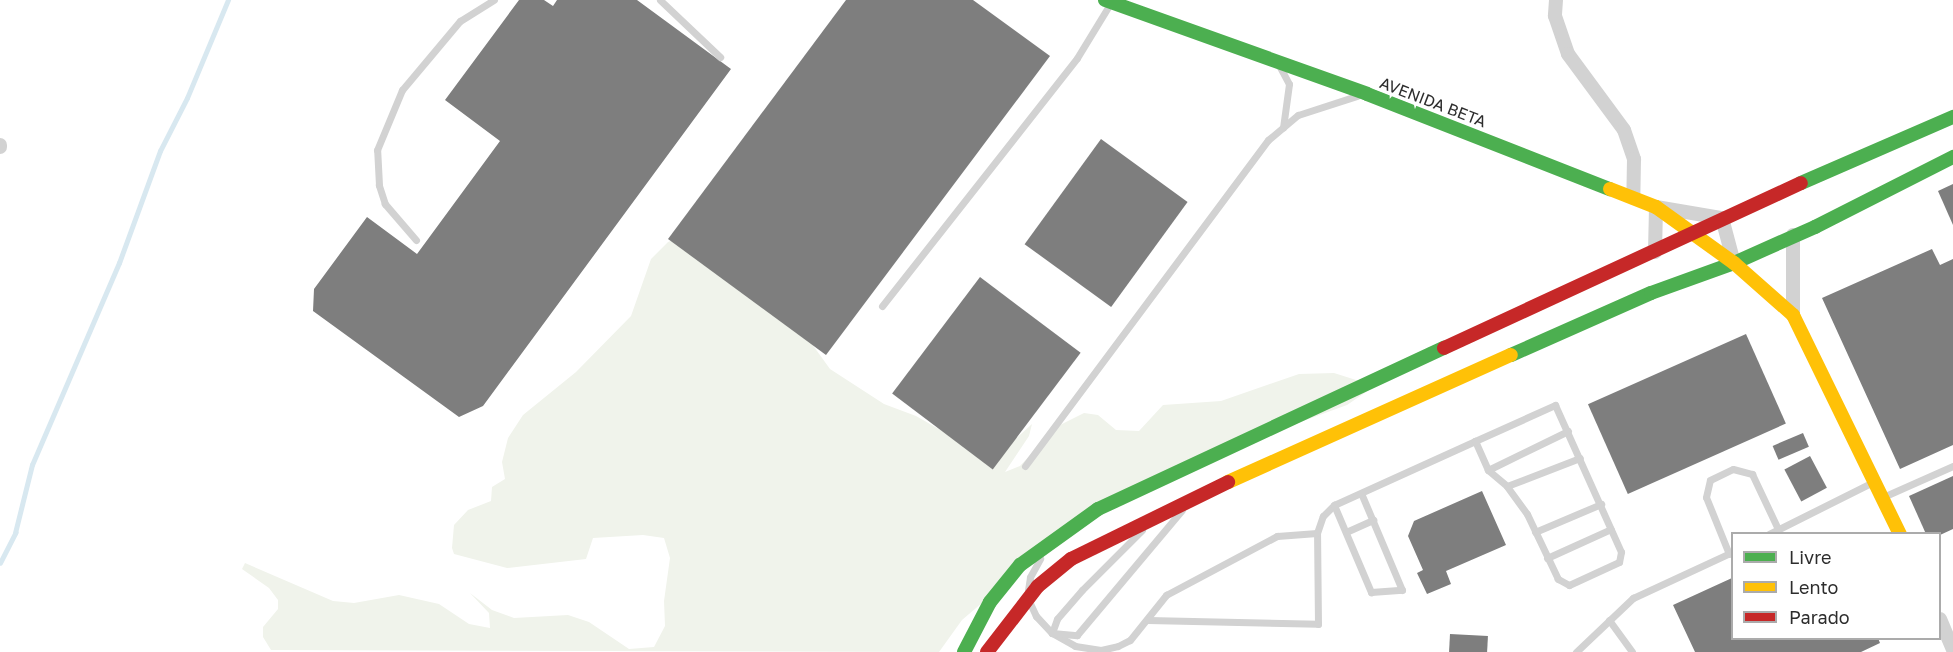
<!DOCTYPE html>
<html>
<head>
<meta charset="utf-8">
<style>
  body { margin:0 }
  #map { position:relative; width:1953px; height:652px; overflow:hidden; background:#fff; font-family:"Golos Text",sans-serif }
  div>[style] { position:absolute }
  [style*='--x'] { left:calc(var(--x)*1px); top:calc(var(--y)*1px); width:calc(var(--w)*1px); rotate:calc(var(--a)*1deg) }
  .green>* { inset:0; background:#f0f3eb }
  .stream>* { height:4.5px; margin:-2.25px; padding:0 2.25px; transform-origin:2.25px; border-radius:2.25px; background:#d8e8f0 }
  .building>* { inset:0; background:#7e7e7e; transform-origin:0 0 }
  .lane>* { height:7px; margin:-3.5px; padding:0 3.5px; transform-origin:3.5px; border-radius:3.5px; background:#d2d2d2 }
  .street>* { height:14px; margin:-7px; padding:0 7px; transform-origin:7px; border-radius:7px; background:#d2d2d2 }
  .fast>* { height:14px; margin:-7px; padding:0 7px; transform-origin:7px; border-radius:7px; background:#4caf50 }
  .slow>* { height:14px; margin:-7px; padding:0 7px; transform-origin:7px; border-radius:7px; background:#ffc107 }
  .jam>* { height:14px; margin:-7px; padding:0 7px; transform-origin:7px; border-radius:7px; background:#c62828 }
  span { translate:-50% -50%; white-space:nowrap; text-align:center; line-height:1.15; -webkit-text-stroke:6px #fff; paint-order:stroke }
  .street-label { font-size:16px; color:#2d2d2d }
  .legend { position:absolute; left:1731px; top:532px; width:210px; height:108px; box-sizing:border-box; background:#fff; border:2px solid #ababab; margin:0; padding:8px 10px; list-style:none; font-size:18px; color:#2d2d2d }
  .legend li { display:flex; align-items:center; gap:12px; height:30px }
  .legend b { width:30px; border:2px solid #ababab }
</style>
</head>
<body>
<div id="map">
  <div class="green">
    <div style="clip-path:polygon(683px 236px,799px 326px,830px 369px,884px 404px,916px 416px,972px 448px,1002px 451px,1032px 424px,1029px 436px,1005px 472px,1020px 466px,1056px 427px,1084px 413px,1098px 415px,1116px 430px,1139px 431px,1163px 405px,1221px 401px,1299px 374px,1334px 373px,1375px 386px,1347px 405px,1295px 424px,1085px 515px,962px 620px,939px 652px,271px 650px,263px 637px,263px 627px,278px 609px,278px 600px,269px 588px,242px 569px,245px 563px,333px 601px,354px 603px,399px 595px,439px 604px,469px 624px,490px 628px,489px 613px,470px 593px,492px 610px,514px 618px,568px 615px,589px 622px,629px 649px,654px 647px,665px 626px,664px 601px,670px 558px,664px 538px,643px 535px,593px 538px,586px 559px,507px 568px,454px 554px,452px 548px,454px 525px,468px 510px,491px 501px,492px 487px,505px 479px,502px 462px,508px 438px,523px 415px,576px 372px,631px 316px,651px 259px,668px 242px)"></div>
  </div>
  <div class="stream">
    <div style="--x:0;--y:563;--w:34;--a:-63"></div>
    <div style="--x:15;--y:533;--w:70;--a:-76"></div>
    <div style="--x:32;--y:465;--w:220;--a:-66.7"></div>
    <div style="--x:119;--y:263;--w:119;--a:-69.9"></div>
    <div style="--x:160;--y:151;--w:59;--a:-63"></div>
    <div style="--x:187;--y:98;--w:106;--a:-67.3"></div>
  </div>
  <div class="building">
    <div style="clip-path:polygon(519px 0,544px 0,553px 6px,557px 0,637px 0,731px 69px,483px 406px,459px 417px,313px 311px,314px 289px,367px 217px,417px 254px,500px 141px,445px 100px)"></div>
    <div style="clip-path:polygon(846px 0,973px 0,1050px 56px,826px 355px,668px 239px)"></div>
    <div style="left:1101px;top:139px;width:107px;height:130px;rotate:36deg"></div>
    <div style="clip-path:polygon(1953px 184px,1953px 225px,1938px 191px)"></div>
    <div style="clip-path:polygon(1932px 249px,1940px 265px,1953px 259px,1953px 445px,1900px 469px,1822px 298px)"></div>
    <div style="left:980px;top:277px;width:126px;height:146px;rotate:37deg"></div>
    <div style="left:1746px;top:334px;width:98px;height:173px;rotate:66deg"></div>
    <div style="left:1803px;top:433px;width:15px;height:33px;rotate:67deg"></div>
    <div style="left:1810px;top:456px;width:36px;height:29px;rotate:62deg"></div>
    <div style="clip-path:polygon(1953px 476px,1953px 529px,1940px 535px,1926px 534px,1909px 496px)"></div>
    <div style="clip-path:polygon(1482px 491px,1506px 545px,1446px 571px,1451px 584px,1427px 594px,1417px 573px,1423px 570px,1408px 536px,1414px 521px)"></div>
    <div style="clip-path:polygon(1732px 578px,1732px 638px,1878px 638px,1880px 643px,1861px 652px,1695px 652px,1673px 605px)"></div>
    <div style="left:1450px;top:634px;width:38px;height:18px;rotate:3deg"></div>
  </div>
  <div class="lane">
    <div style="--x:660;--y:0;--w:83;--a:43.5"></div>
    <div style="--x:1280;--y:67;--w:19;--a:62"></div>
    <div style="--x:1289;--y:84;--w:44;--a:97.8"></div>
    <div style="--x:416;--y:240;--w:48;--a:-130.7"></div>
    <div style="--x:385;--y:204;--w:20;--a:-108"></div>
    <div style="--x:379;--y:185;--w:35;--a:-93"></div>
    <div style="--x:377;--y:150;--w:65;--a:-67.4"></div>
    <div style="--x:402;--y:90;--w:90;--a:-50"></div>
    <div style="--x:460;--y:21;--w:40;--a:-32"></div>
    <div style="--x:882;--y:306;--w:315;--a:-51.8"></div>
    <div style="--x:1077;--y:58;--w:63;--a:-58.6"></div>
    <div style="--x:1025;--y:466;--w:407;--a:-53.3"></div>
    <div style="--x:1268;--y:140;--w:39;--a:-40"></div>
    <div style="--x:1298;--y:115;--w:62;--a:-17.9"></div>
    <div style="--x:1488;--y:470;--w:89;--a:-26"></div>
    <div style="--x:1507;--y:486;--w:78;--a:-21"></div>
    <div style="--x:1883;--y:497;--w:77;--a:-23.9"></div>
    <div style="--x:1334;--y:505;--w:95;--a:67"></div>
    <div style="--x:1371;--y:592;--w:31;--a:-4"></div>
    <div style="--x:1402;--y:590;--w:105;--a:-112.9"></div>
    <div style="--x:1142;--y:530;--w:85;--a:135"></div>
    <div style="--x:1082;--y:590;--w:38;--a:131"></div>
    <div style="--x:1057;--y:619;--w:15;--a:110"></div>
    <div style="--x:1052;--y:633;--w:26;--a:29"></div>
    <div style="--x:1075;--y:646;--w:26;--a:9"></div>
    <div style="--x:1101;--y:650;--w:17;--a:-13"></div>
    <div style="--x:1118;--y:646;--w:13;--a:-27"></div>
    <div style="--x:1130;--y:640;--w:58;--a:-51.3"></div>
    <div style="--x:1166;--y:595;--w:126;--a:-28"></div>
    <div style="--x:1277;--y:536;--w:40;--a:-4.3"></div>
    <div style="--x:1346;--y:532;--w:30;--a:-24"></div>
    <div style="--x:1535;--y:532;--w:72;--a:-23"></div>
    <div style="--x:1769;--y:534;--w:116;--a:-26.6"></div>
    <div style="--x:1729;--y:554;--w:61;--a:-112"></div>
    <div style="--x:1706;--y:497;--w:17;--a:-77"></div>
    <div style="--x:1710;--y:480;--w:25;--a:-26"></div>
    <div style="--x:1733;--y:469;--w:20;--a:15"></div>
    <div style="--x:1752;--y:474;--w:61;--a:64.7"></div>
    <div style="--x:1547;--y:558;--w:70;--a:-24.4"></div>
    <div style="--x:1028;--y:590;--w:13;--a:-81"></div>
    <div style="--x:1030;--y:577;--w:21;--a:-61"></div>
    <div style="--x:1029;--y:601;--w:17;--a:65"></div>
    <div style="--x:1036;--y:616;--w:23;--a:47"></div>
    <div style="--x:1052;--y:633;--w:25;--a:5"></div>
    <div style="--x:1077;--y:635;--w:163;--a:-50"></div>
    <div style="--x:1148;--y:620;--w:170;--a:1.3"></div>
    <div style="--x:1318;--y:624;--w:91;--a:-90.6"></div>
    <div style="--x:1317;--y:533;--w:18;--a:-71"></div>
    <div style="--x:1323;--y:516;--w:16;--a:-45"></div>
    <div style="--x:1334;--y:505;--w:155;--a:-24.4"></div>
    <div style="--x:1475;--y:441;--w:88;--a:-24.2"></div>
    <div style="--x:1555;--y:405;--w:161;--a:65.8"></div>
    <div style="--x:1621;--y:552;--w:10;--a:101"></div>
    <div style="--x:1619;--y:562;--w:55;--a:155.3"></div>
    <div style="--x:1569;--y:585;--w:13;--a:-151"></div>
    <div style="--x:1558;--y:579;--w:72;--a:-115.5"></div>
    <div style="--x:1527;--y:514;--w:34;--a:-126"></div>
    <div style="--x:1507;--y:486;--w:25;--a:-140"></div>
    <div style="--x:1488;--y:470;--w:32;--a:-114"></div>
    <div style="--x:1609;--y:620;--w:39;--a:54"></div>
    <div style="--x:1576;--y:652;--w:79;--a:-43.5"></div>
    <div style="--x:1633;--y:598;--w:109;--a:-24.9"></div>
  </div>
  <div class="street">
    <div style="--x:1556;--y:0;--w:16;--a:94"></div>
    <div style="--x:1555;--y:16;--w:40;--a:71.1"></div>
    <div style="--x:1568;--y:54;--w:94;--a:53.6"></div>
    <div style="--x:1624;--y:130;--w:31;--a:71"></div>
    <div style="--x:1634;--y:159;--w:39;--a:91"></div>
    <div style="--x:0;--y:145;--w:2;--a:90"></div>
    <div style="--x:1655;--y:252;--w:45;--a:-88.7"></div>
    <div style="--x:1656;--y:207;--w:67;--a:9.5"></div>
    <div style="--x:1722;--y:218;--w:47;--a:75.1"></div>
    <div style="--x:1793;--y:315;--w:80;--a:-90"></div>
    <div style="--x:1940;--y:619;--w:33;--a:67"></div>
  </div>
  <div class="fast">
    <div style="--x:1105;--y:0;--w:278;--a:19.7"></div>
    <div style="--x:1367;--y:94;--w:261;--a:21.4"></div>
    <div style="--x:1801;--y:183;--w:166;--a:-23.5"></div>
    <div style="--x:1511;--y:355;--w:153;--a:-23.9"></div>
    <div style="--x:1651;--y:293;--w:88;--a:-19.9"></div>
    <div style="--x:1734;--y:263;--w:89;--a:-24"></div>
    <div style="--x:1815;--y:227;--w:155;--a:-26.9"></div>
    <div style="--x:964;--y:652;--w:56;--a:-62.5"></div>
    <div style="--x:990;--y:602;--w:48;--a:-51"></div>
    <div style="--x:1020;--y:565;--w:96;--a:-35.7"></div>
    <div style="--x:1098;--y:509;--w:382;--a:-25"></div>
  </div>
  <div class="slow">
    <div style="--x:1610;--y:189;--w:49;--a:21.4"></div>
    <div style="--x:1656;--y:207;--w:96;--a:35.7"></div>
    <div style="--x:1734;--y:263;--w:79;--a:41.4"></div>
    <div style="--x:1793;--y:315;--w:244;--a:64"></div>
    <div style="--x:1228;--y:482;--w:310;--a:-24.2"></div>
  </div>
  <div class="jam">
    <div style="--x:1444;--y:348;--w:393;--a:-24.8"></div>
    <div style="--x:987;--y:652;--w:83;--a:-52.3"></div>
    <div style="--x:1038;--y:586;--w:43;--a:-39.3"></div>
    <div style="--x:1071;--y:559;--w:175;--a:-26.1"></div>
  </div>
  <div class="street-label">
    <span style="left:1433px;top:102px;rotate:21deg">AVENIDA BETA</span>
  </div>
  <ul class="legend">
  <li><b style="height:8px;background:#4caf50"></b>Livre</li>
  <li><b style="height:8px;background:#ffc107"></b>Lento</li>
  <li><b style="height:8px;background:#c62828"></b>Parado</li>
  </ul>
</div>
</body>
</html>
